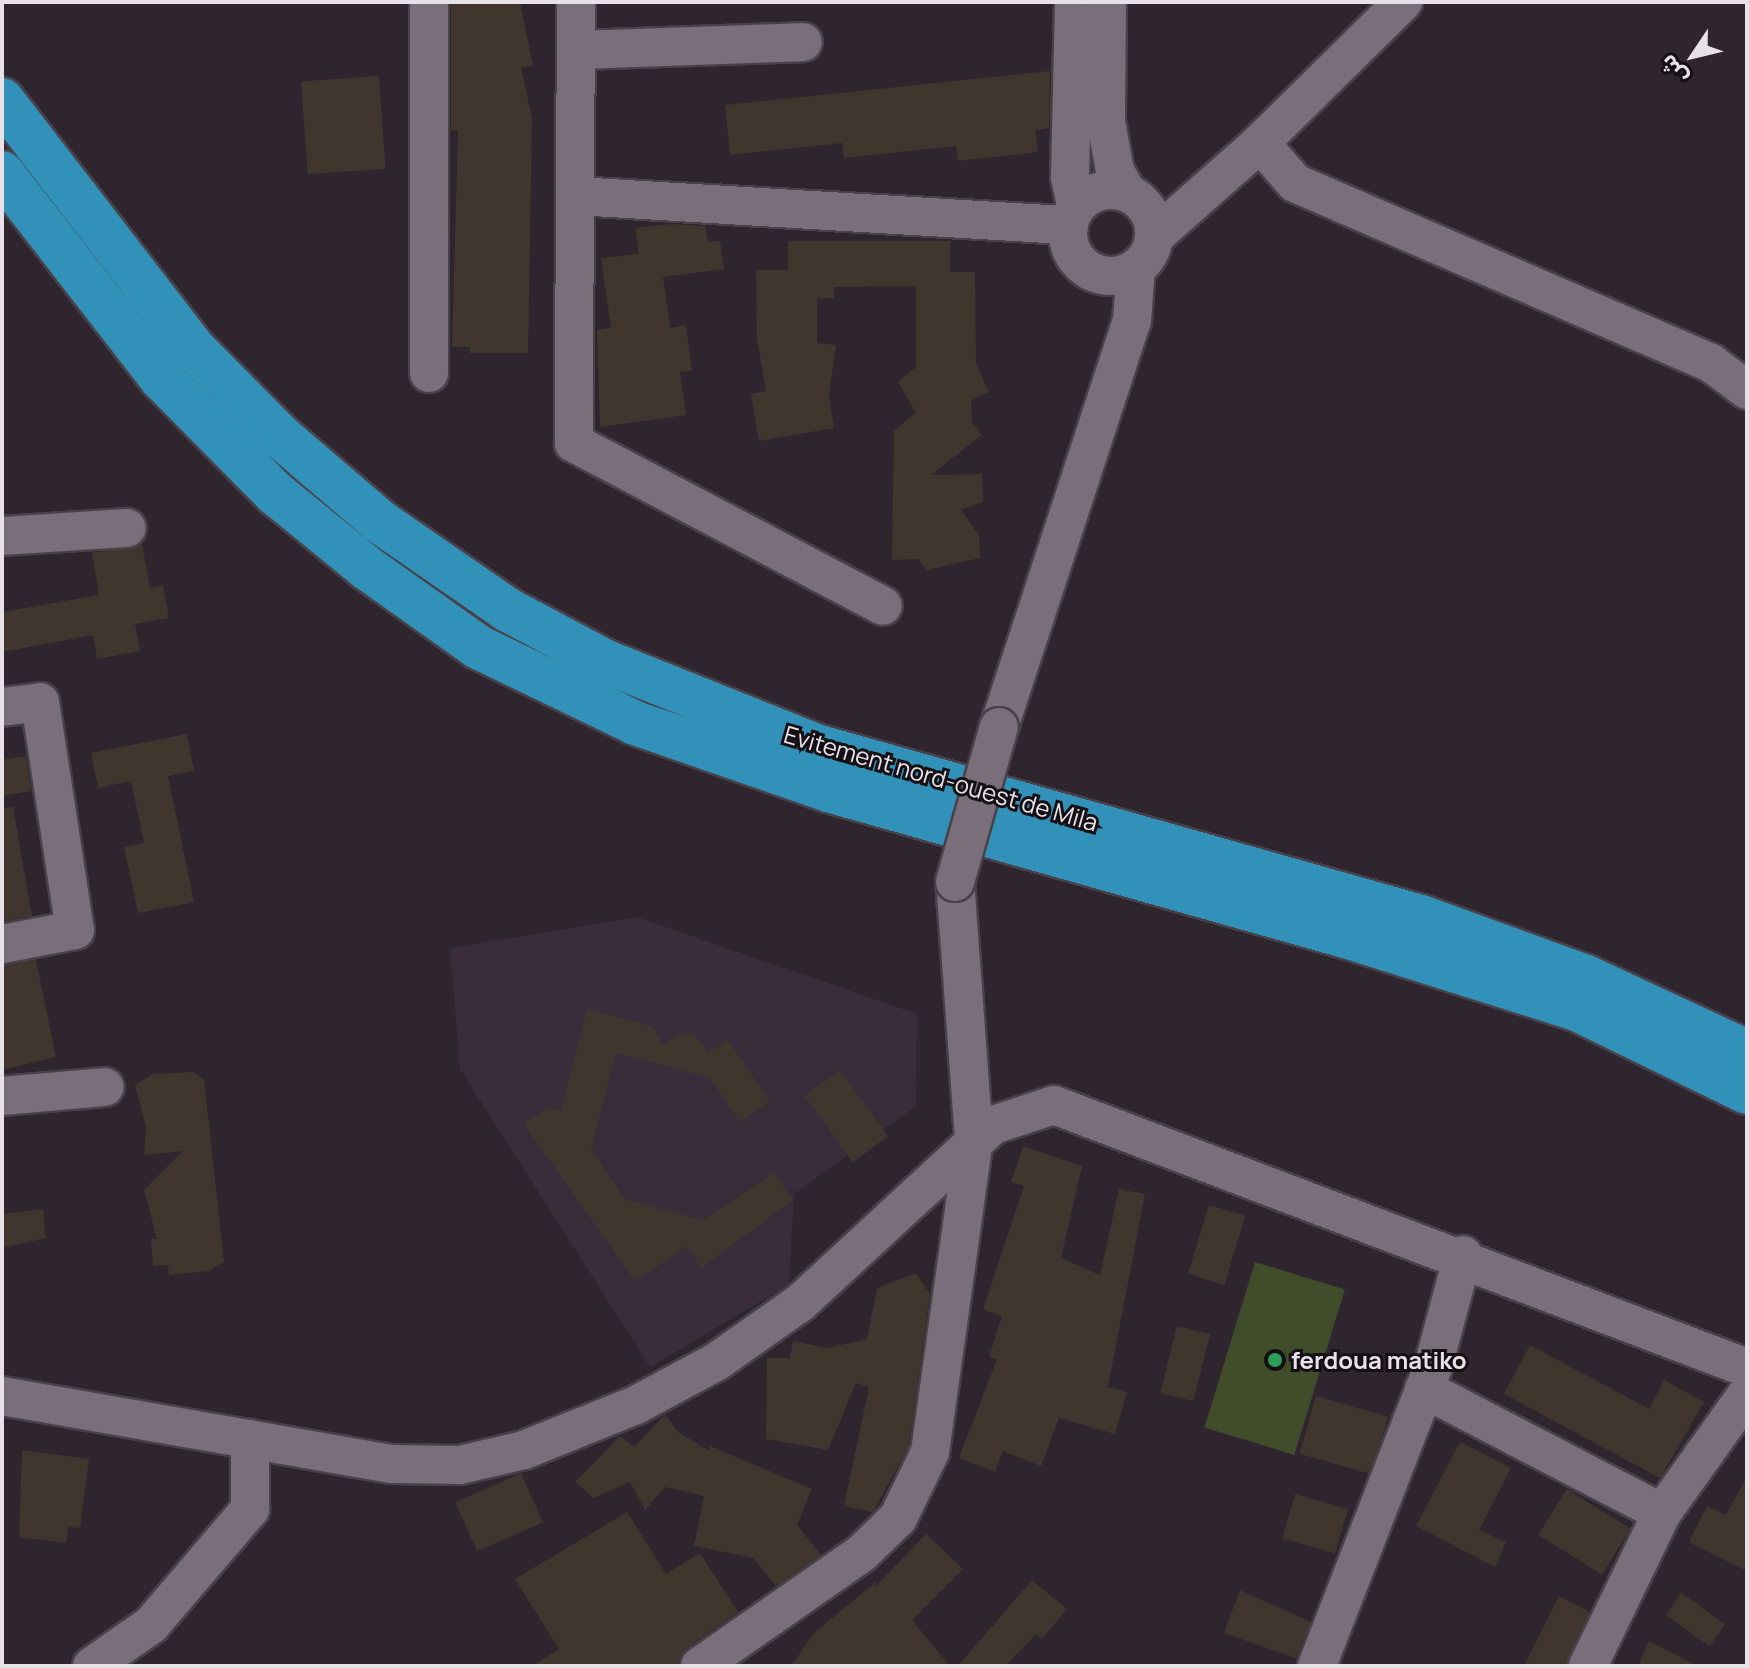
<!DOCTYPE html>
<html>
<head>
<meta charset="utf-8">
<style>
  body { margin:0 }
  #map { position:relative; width:1749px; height:1668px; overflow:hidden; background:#2e252f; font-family:Manrope,"Noto Sans Arabic",sans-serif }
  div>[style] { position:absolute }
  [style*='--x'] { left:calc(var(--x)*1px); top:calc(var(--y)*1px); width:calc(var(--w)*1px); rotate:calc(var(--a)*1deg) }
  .built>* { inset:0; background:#3a2c3b }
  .green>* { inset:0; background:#414c2b; transform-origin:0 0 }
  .building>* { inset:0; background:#41362d; transform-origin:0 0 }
  .roads { filter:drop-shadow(2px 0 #484149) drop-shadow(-2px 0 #484149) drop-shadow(0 2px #484149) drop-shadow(0 -2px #484149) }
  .minor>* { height:38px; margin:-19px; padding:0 19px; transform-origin:19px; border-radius:19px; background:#796e7a }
  .minor>.ring { margin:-19px; padding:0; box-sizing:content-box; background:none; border:38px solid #796e7a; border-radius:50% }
  .highway>* { height:44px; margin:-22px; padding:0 22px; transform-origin:22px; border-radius:22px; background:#3291b9 }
  .bridges { filter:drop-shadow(2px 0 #484149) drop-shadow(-2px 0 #484149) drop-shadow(0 2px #484149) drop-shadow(0 -2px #484149) }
  .minor-bridge>* { height:38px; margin:-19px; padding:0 19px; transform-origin:19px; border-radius:19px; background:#796e7a }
  .dots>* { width:22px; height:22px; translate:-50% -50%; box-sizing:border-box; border:4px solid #141014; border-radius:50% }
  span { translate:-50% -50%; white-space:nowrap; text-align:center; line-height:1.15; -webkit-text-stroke:6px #141014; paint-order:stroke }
  .street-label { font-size:24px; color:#e8e2e8 }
  .poi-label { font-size:24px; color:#e8e2e8; font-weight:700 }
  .left { translate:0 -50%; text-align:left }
  .frame { position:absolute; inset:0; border:4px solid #e8e2e8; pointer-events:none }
  .north { position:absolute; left:1653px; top:16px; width:80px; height:80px; -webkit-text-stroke:6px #141014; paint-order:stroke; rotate:235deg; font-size:22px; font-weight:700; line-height:32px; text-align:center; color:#e8e2e8 }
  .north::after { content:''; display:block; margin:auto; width:28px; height:36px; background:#e8e2e8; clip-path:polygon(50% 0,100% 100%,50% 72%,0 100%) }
</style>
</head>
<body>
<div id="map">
  <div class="built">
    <div style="clip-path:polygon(637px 917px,917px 1014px,916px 1106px,794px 1194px,789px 1285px,650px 1367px,460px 1069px,450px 948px)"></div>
  </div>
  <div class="green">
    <div style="left:1255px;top:1262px;width:94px;height:173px;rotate:17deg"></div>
  </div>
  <div class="building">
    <div style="clip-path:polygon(451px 2px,520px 2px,533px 66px,521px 68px,532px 118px,528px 353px,470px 353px,470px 347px,452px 347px,458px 130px,451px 131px)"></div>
    <div style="clip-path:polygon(1050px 71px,1049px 128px,1035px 130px,1038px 152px,958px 161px,956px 146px,844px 158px,842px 143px,730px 155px,725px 105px)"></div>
    <div style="left:379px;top:76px;width:93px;height:78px;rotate:86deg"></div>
    <div style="clip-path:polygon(671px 224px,705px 226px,708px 242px,720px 241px,724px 269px,663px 277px,670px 328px,686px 325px,692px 371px,680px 372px,686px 415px,600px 427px,597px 330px,611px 328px,601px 258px,639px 254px,635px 228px)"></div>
    <div style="clip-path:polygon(788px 241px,950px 241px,950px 272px,975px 272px,976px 364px,989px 392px,971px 400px,972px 422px,982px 435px,931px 475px,982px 474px,983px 502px,961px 510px,979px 535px,980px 558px,927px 570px,918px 559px,892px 560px,894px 430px,916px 413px,898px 382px,916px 367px,916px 286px,834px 287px,834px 298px,817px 298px,817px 343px,836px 345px,829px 395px,834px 428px,759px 441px,751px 394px,766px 391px,757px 339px,756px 270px,788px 270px)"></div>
    <div style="clip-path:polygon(142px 544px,150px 588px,163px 585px,169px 618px,135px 624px,140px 651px,97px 659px,93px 635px,2px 652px,2px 612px,99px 595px,92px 553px)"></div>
    <div style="clip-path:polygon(187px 734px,194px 771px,168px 776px,194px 902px,138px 913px,124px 847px,144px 843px,131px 781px,98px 788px,91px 753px)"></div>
    <div style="clip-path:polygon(26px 756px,31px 791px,2px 796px,2px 760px)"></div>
    <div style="clip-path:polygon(13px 807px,32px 916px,2px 922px,2px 808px)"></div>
    <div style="clip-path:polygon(36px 960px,56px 1057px,2px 1070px,2px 965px)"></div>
    <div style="clip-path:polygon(587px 1009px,652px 1026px,664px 1045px,682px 1033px,696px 1036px,708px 1053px,728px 1040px,770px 1102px,740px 1122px,710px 1078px,616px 1053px,591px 1148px,626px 1200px,703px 1220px,774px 1173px,793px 1200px,701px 1268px,687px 1246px,635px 1281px,523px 1123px,549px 1107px,561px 1111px)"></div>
    <div style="left:840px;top:1070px;width:82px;height:44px;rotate:54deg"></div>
    <div style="clip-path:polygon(192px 1072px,204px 1079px,224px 1262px,209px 1271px,169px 1275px,168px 1265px,153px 1266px,151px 1239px,157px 1239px,144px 1190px,183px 1151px,144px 1155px,146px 1127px,135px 1085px,153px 1074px)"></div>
    <div style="clip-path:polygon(1023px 1146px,1082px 1166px,1061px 1258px,1100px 1275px,1119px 1189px,1145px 1194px,1108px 1387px,1127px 1392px,1115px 1434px,1059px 1418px,1041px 1466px,1003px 1451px,995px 1472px,959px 1458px,997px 1359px,989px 1357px,1002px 1316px,983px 1310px,1024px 1186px,1011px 1182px)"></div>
    <div style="left:1209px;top:1205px;width:38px;height:72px;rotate:17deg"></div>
    <div style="clip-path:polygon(43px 1209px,46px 1238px,2px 1248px,2px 1214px)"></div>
    <div style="clip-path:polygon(916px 1273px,930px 1294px,909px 1446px,873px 1512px,844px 1506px,869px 1387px,856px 1383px,828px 1450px,766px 1439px,767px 1358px,790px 1358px,793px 1341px,827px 1348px,867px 1339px,877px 1288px)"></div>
    <div style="left:1177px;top:1326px;width:34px;height:69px;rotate:14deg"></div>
    <div style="clip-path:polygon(1530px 1345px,1649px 1409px,1664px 1380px,1704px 1402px,1660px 1478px,1504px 1394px)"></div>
    <div style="left:1316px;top:1396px;width:75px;height:60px;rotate:16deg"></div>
    <div style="clip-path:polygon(665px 1414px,678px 1432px,709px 1451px,710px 1446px,812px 1489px,797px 1525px,821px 1555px,776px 1586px,753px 1558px,694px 1546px,704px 1496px,665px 1487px,645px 1510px,630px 1482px,594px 1498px,575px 1482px,620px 1436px,634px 1447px)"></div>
    <div style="clip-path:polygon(1460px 1442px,1511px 1468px,1479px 1530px,1506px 1542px,1495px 1567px,1416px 1526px)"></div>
    <div style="clip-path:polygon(22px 1450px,89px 1459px,80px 1528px,68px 1527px,66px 1543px,19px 1537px)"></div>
    <div style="left:521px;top:1473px;width:54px;height:72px;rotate:66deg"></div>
    <div style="clip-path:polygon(1747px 1476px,1747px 1571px,1689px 1542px,1707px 1506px,1726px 1515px)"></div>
    <div style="left:1567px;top:1489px;width:75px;height:54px;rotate:32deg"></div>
    <div style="left:1295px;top:1494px;width:55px;height:46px;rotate:16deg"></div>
    <div style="clip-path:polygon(627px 1512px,666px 1574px,700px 1553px,738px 1612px,687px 1648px,677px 1666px,532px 1666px,559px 1649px,515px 1579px)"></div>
    <div style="clip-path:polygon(926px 1534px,963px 1569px,912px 1620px,950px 1666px,791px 1666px,815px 1632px,876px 1582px,875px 1587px)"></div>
    <div style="clip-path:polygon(1032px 1580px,1067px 1609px,1042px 1639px,1036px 1634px,1005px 1666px,958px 1666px)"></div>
    <div style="clip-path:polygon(1240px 1590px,1311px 1622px,1296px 1658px,1224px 1633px)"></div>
    <div style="left:1681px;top:1593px;width:54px;height:27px;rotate:35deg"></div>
    <div style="clip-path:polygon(1559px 1596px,1590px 1612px,1566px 1666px,1524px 1666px)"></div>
    <div style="clip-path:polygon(1649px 1641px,1698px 1666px,1638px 1666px)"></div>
  </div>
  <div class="roads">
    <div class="minor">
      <div style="--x:429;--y:2;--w:371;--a:90"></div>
      <div style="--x:576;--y:2;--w:441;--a:90.3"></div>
      <div style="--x:574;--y:443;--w:349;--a:27.8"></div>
      <div style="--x:1074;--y:2;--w:175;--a:91.3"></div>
      <div style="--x:1070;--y:177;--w:30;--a:78"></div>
      <div style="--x:1107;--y:2;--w:120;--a:90.5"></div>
      <div style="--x:1106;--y:122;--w:50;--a:79.6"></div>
      <div style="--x:1115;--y:171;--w:23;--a:61"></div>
      <div style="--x:576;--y:50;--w:227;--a:-2"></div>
      <div style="--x:1260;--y:143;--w:201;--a:-44.6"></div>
      <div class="ring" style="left:1068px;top:190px;width:48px;height:48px"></div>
      <div style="--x:576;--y:196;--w:494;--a:3.4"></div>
      <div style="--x:1156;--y:235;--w:139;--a:-41.5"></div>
      <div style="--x:1260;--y:143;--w:53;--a:48.8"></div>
      <div style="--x:1295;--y:183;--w:453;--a:23.4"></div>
      <div style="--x:1711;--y:363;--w:45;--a:36.9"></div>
      <div style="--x:2;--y:536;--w:125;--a:-3.7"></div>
      <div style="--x:2;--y:707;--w:38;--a:-7"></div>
      <div style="--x:40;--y:702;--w:231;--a:81.3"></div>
      <div style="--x:75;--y:930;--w:74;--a:169.1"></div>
      <div style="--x:999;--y:727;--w:427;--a:-71.9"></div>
      <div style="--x:1132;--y:321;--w:53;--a:-85.7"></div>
      <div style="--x:2;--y:1096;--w:103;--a:-5"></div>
      <div style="--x:1424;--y:1389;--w:268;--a:27.5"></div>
      <div style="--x:2;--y:1396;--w:395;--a:9.9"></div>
      <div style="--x:391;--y:1464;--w:69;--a:0.8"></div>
      <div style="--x:460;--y:1465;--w:66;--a:-13.2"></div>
      <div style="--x:524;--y:1450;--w:121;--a:-21.9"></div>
      <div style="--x:636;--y:1405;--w:91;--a:-28.3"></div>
      <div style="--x:716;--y:1362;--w:103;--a:-35.1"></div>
      <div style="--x:800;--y:1303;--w:263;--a:-42.7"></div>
      <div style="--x:993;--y:1125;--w:64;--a:-18.2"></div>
      <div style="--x:1054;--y:1105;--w:741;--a:20.78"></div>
      <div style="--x:92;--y:1666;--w:72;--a:-34.8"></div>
      <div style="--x:151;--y:1625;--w:153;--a:-49.5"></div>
      <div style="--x:250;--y:1509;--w:70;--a:-90"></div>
      <div style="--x:700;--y:1666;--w:198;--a:-34.9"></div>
      <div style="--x:862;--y:1553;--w:50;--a:-44.2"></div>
      <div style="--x:898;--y:1518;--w:73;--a:-64.1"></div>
      <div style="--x:930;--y:1452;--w:316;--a:-82"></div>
      <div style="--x:974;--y:1139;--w:258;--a:-94.2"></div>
      <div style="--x:1317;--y:1666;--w:321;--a:-68.8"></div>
      <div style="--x:1433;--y:1367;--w:116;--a:-75"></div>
      <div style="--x:1588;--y:1666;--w:170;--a:-64.2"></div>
      <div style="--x:1662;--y:1513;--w:146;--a:-54.5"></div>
    </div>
    <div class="highway">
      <div style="--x:2;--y:100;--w:314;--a:52.4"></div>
      <div style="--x:194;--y:349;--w:122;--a:45.3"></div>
      <div style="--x:280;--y:436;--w:130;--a:40.6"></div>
      <div style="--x:379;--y:521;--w:157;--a:34.6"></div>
      <div style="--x:508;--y:610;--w:109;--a:28"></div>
      <div style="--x:604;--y:661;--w:228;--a:21.8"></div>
      <div style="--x:816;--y:746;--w:629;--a:15.78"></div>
      <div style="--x:1421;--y:917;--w:176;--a:20"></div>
      <div style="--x:1586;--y:977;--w:178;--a:25"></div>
      <div style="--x:2;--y:173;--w:261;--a:52.2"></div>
      <div style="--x:162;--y:379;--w:161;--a:45.3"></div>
      <div style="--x:275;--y:493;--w:119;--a:39.2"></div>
      <div style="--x:367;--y:568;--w:136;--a:35.4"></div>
      <div style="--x:478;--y:647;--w:174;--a:25.8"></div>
      <div style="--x:635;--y:723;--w:204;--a:19.1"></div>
      <div style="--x:828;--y:790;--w:537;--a:15.77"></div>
      <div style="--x:1345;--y:936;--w:245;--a:17.5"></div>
      <div style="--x:1579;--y:1010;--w:187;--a:26"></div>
    </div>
  </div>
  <div class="bridges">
    <div class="minor-bridge">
      <div style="--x:955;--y:882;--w:161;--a:-74.2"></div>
    </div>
  </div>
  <div class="dots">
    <div style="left:1275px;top:1360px;background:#2e9e5b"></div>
  </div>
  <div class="street-label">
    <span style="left:941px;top:778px;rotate:16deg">Evitement nord-ouest de Mila</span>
  </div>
  <div class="poi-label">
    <span class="left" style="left:1291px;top:1360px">ferdoua matiko</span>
  </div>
  <div class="frame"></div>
  <div class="north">ش</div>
</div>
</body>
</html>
